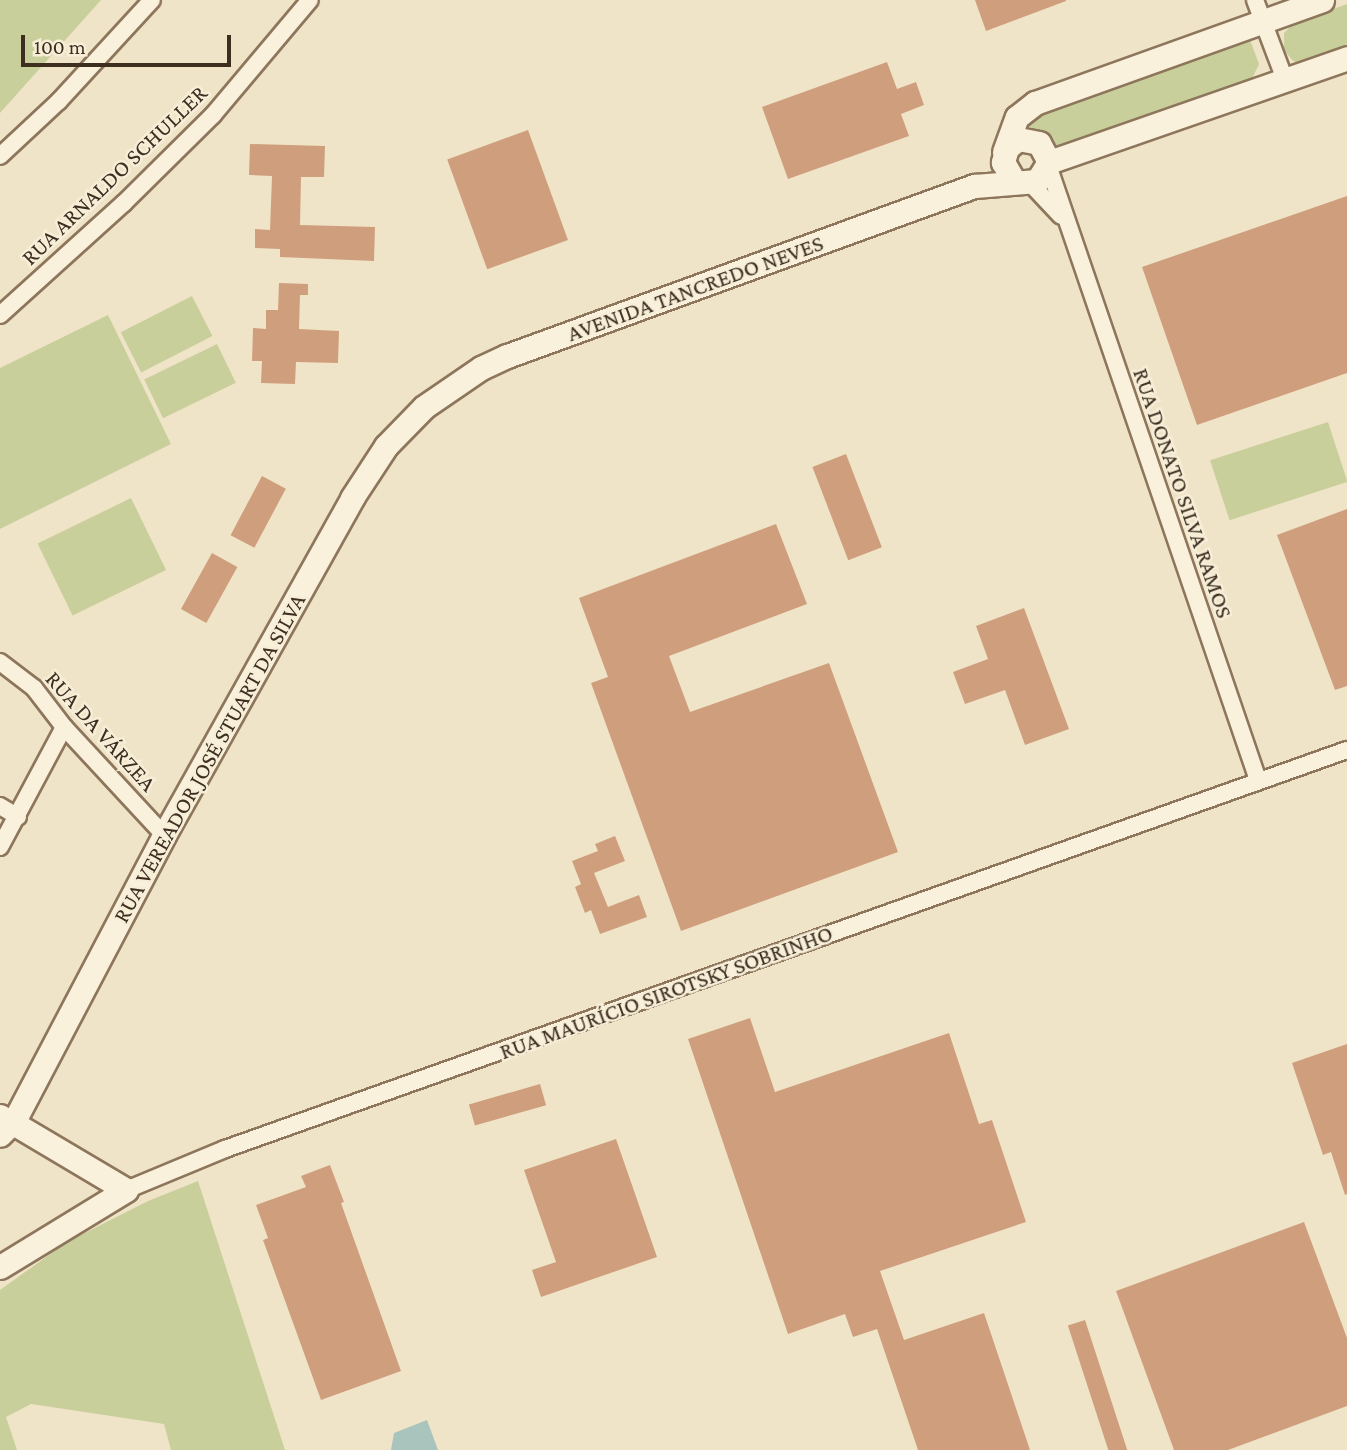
<!DOCTYPE html>
<html>
<head>
<meta charset="utf-8">
<style>
  body { margin:0 }
  #map { position:relative; width:1347px; height:1450px; overflow:hidden; background:#f0e4c8; font-family:"Crimson Pro",serif }
  div>[style] { position:absolute }
  [style*='--x'] { left:calc(var(--x)*1px); top:calc(var(--y)*1px); width:calc(var(--w)*1px); rotate:calc(var(--a)*1deg) }
  .green>* { inset:0; background:#c9cf9b; transform-origin:0 0 }
  .water>* { inset:0; background:#a9c4bc }
  .building>* { inset:0; background:#cf9f7d; transform-origin:0 0 }
  .roads { filter:drop-shadow(2px 0 #8d765c) drop-shadow(-2px 0 #8d765c) drop-shadow(0 2px #8d765c) drop-shadow(0 -2px #8d765c) }
  .minor>* { height:16px; margin:-8px; padding:0 8px; transform-origin:8px; border-radius:8px; background:#faf1dc }
  .tertiary>* { height:21px; margin:-10.5px; padding:0 10.5px; transform-origin:10.5px; border-radius:10.5px; background:#faf1dc }
  .secondary>* { height:23px; margin:-11.5px; padding:0 11.5px; transform-origin:11.5px; border-radius:11.5px; background:#faf1dc }
  span { translate:-50% -50%; white-space:nowrap; text-align:center; line-height:1.15; -webkit-text-stroke:5px #f7eed8; paint-order:stroke }
  .street-label { font-size:23px; color:#3d2e20 }
  .scale { position:absolute; left:21px; top:35px; width:210px; height:32px; box-sizing:border-box; border:4px solid #3d2e20; border-top:0; padding-left:9px; font-size:21px; line-height:24px; white-space:nowrap; color:#3d2e20; -webkit-text-stroke:5px #f7eed8; paint-order:stroke }
</style>
</head>
<body>
<div id="map">
  <div class="green">
    <div style="clip-path:polygon(0 0,101px 0,0 113px)"></div>
    <div style="clip-path:polygon(1347px 4px,1347px 50px,1303px 65px,1293px 61px,1284px 50px,1284px 33px,1294px 23px)"></div>
    <div style="clip-path:polygon(1250px 40px,1259px 64px,1251px 81px,1057px 151px,1045px 137px,1027px 125px,1059px 106px)"></div>
    <div style="left:192px;top:296px;width:45px;height:80px;rotate:63deg"></div>
    <div style="clip-path:polygon(108px 315px,171px 444px,0 529px,0 368px)"></div>
    <div style="left:217px;top:344px;width:43px;height:81px;rotate:64deg"></div>
    <div style="left:1328px;top:422px;width:63px;height:124px;rotate:72deg"></div>
    <div style="left:131px;top:498px;width:80px;height:104px;rotate:64deg"></div>
    <div style="clip-path:polygon(198px 1181px,285px 1450px,171px 1450px,164px 1424px,31px 1404px,6px 1417px,17px 1450px,0 1450px,0 1290px,67px 1242px,148px 1201px)"></div>
  </div>
  <div class="water">
    <div style="clip-path:polygon(427px 1420px,438px 1450px,391px 1450px,394px 1433px)"></div>
  </div>
  <div class="building">
    <div style="clip-path:polygon(975px 0,1066px 0,1066px 1px,986px 31px)"></div>
    <div style="clip-path:polygon(887px 62px,897px 89px,916px 82px,924px 105px,901px 114px,909px 136px,788px 179px,762px 107px)"></div>
    <div style="left:528px;top:130px;width:117px;height:86px;rotate:70deg"></div>
    <div style="clip-path:polygon(250px 144px,325px 146px,324px 177px,301px 177px,300px 225px,375px 227px,374px 261px,280px 257px,280px 249px,255px 248px,255px 229px,270px 230px,272px 176px,249px 175px)"></div>
    <div style="clip-path:polygon(1347px 196px,1347px 373px,1197px 425px,1142px 267px)"></div>
    <div style="clip-path:polygon(279px 283px,308px 284px,308px 295px,300px 295px,299px 329px,339px 331px,338px 363px,296px 362px,295px 384px,261px 383px,262px 361px,252px 361px,253px 328px,266px 329px,266px 310px,278px 310px)"></div>
    <div style="left:846px;top:454px;width:100px;height:36px;rotate:69deg"></div>
    <div style="left:262px;top:476px;width:27px;height:67px;rotate:28deg"></div>
    <div style="clip-path:polygon(1347px 509px,1347px 686px,1335px 690px,1277px 535px)"></div>
    <div style="clip-path:polygon(776px 524px,807px 604px,669px 656px,690px 712px,829px 663px,898px 852px,681px 931px,591px 683px,608px 677px,579px 598px)"></div>
    <div style="left:212px;top:553px;width:29px;height:64px;rotate:29deg"></div>
    <div style="clip-path:polygon(1024px 608px,1069px 729px,1025px 745px,1005px 690px,965px 704px,953px 672px,988px 659px,976px 626px)"></div>
    <div style="clip-path:polygon(615px 836px,625px 861px,594px 873px,608px 907px,639px 895px,647px 917px,600px 934px,591px 910px,585px 913px,575px 887px,581px 884px,572px 861px,598px 851px,595px 844px)"></div>
    <div style="clip-path:polygon(750px 1018px,775px 1092px,949px 1033px,979px 1124px,992px 1120px,1026px 1222px,880px 1271px,904px 1340px,984px 1313px,1030px 1450px,918px 1450px,877px 1329px,853px 1337px,845px 1314px,788px 1334px,688px 1039px)"></div>
    <div style="clip-path:polygon(1347px 1044px,1347px 1194px,1345px 1195px,1331px 1152px,1323px 1155px,1292px 1063px)"></div>
    <div style="left:540px;top:1084px;width:22px;height:74px;rotate:74deg"></div>
    <div style="clip-path:polygon(616px 1139px,657px 1257px,541px 1297px,532px 1270px,556px 1262px,524px 1170px)"></div>
    <div style="clip-path:polygon(330px 1165px,344px 1202px,341px 1203px,401px 1371px,321px 1400px,263px 1240px,268px 1238px,256px 1205px,306px 1187px,301px 1176px)"></div>
    <div style="clip-path:polygon(1304px 1222px,1347px 1338px,1347px 1406px,1228px 1450px,1174px 1450px,1116px 1291px)"></div>
    <div style="left:1085px;top:1320px;width:137px;height:18px;rotate:72deg"></div>
  </div>
  <div class="roads">
    <div class="minor">
      <div style="--x:1255;--y:0;--w:85;--a:69.4"></div>
      <div style="--x:0;--y:156;--w:81;--a:-43"></div>
      <div style="--x:59;--y:101;--w:137;--a:-47.4"></div>
      <div style="--x:1048;--y:165;--w:650;--a:71.15"></div>
      <div style="--x:1030;--y:183;--w:45;--a:46.8"></div>
      <div style="--x:0;--y:315;--w:167;--a:-42.1"></div>
      <div style="--x:124;--y:203;--w:125;--a:-44.7"></div>
      <div style="--x:213;--y:115;--w:150;--a:-49.9"></div>
      <div style="--x:0;--y:662;--w:43;--a:37.4"></div>
      <div style="--x:34;--y:688;--w:49;--a:52.4"></div>
      <div style="--x:64;--y:727;--w:147;--a:47.2"></div>
      <div style="--x:0;--y:806;--w:21;--a:31"></div>
      <div style="--x:0;--y:847;--w:136;--a:-61.9"></div>
      <div style="--x:126;--y:1190;--w:107;--a:-22.5"></div>
      <div style="--x:225;--y:1149;--w:1191;--a:-19.58"></div>
    </div>
    <div class="tertiary">
      <div style="--x:0;--y:1115;--w:15;--a:32"></div>
      <div style="--x:13;--y:1123;--w:18;--a:135"></div>
    </div>
    <div class="secondary">
      <div style="--x:1004;--y:152;--w:37;--a:-70"></div>
      <div style="--x:1017;--y:117;--w:23;--a:-38"></div>
      <div style="--x:1035;--y:103;--w:305;--a:-19.7"></div>
      <div style="--x:1049;--y:162;--w:316;--a:-19.2"></div>
      <div style="--x:0;--y:1267;--w:148;--a:-31.4"></div>
      <div style="--x:126;--y:1190;--w:131;--a:-149.3"></div>
      <div style="--x:13;--y:1123;--w:325;--a:-62.3"></div>
      <div style="--x:164;--y:835;--w:386;--a:-60.8"></div>
      <div style="--x:352;--y:498;--w:62;--a:-56.8"></div>
      <div style="--x:386;--y:446;--w:54;--a:-45.7"></div>
      <div style="--x:424;--y:407;--w:69;--a:-34.4"></div>
      <div style="--x:481;--y:368;--w:29;--a:-25"></div>
      <div style="--x:507;--y:356;--w:498;--a:-20"></div>
      <div style="--x:975;--y:186;--w:62;--a:-4.6"></div>
      <div style="--x:1037;--y:181;--w:22;--a:-58"></div>
      <div style="--x:1049;--y:162;--w:21;--a:-118"></div>
      <div style="--x:1039;--y:143;--w:21;--a:-169"></div>
      <div style="--x:1018;--y:139;--w:14;--a:141"></div>
      <div style="--x:1007;--y:148;--w:15;--a:106"></div>
      <div style="--x:1003;--y:162;--w:22;--a:60"></div>
    </div>
  </div>
  <div class="street-label">
    <span style="left:114px;top:175px;rotate:-44deg">RUA ARNALDO SCHULLER</span>
    <span style="left:695px;top:288px;rotate:-20deg">AVENIDA TANCREDO NEVES</span>
    <span style="left:1183px;top:493px;rotate:71deg">RUA DONATO SILVA RAMOS</span>
    <span style="left:101px;top:731px;rotate:48deg">RUA DA VÁRZEA</span>
    <span style="left:209px;top:758px;rotate:-61deg">RUA VEREADOR JOSÉ STUART DA SILVA</span>
    <span style="left:666px;top:992px;rotate:-20deg">RUA MAURÍCIO SIROTSKY SOBRINHO</span>
  </div>
  <div class="scale">100 m</div>
</div>
</body>
</html>
